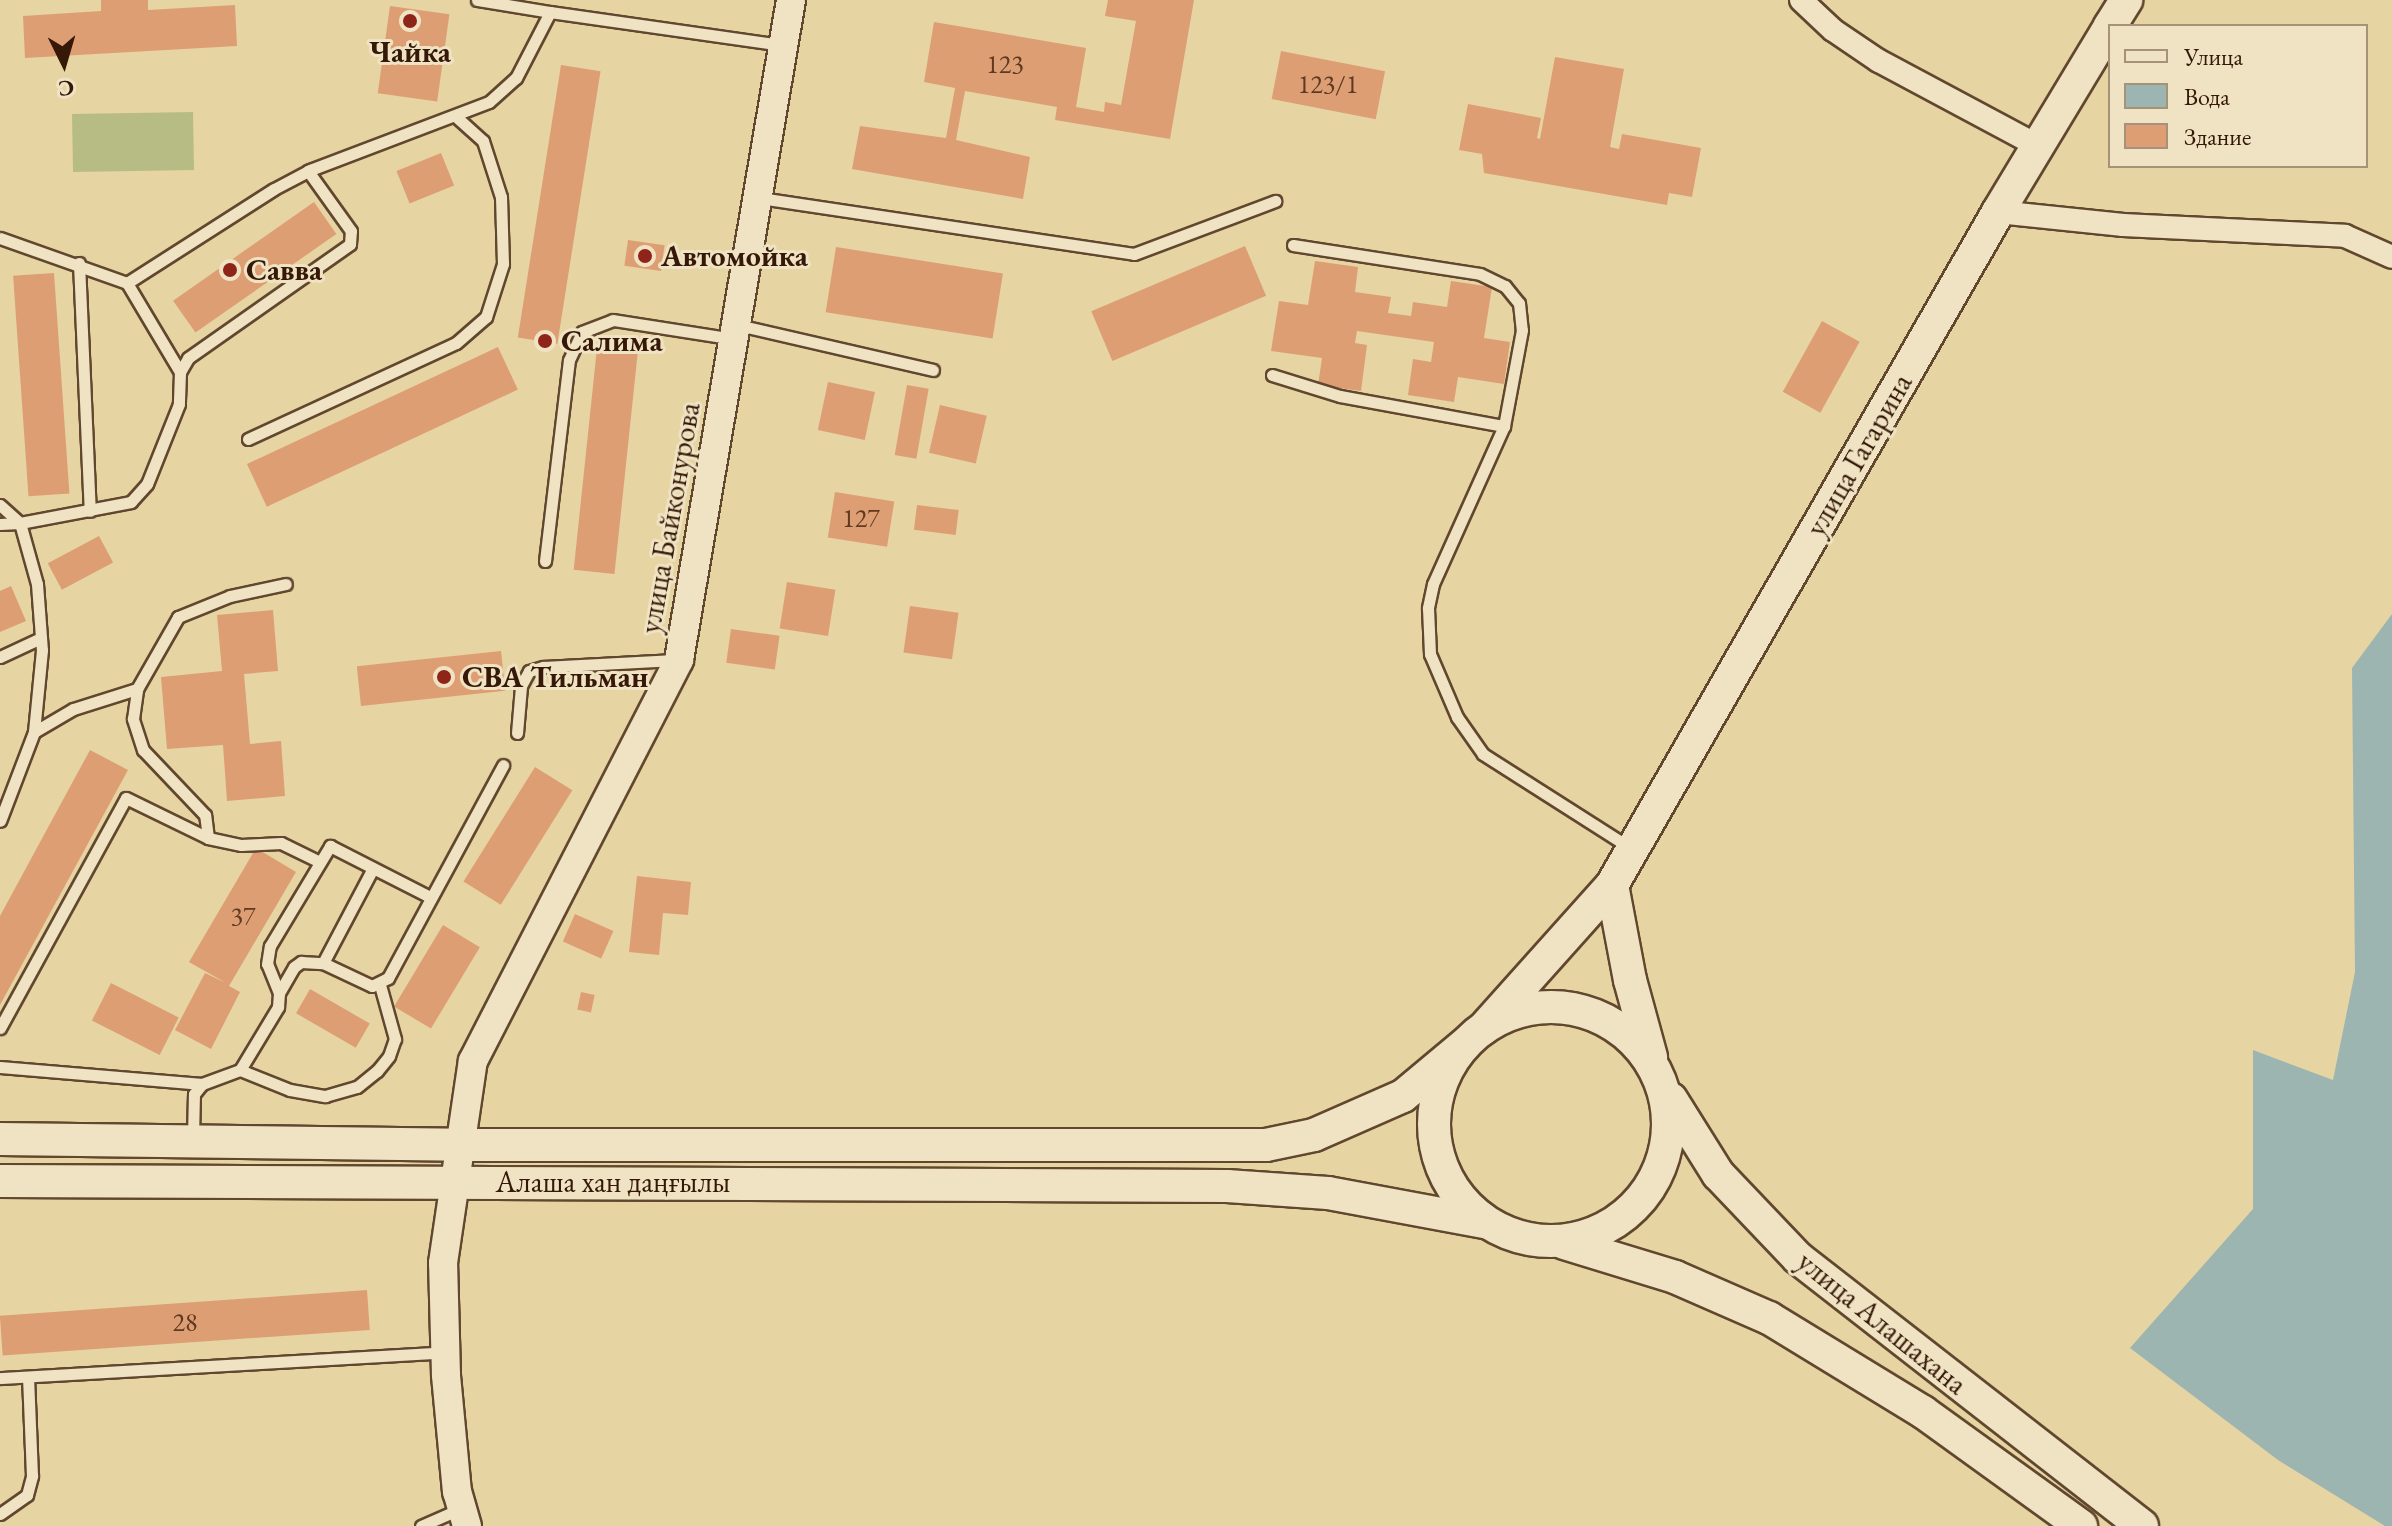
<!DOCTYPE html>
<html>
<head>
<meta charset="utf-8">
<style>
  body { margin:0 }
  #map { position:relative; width:2392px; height:1526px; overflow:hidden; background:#e6d4a3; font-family:"EB Garamond",serif }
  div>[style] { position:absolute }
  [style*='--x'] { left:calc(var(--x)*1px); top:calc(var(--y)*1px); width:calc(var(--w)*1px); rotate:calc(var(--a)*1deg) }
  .green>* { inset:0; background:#b7bc84; transform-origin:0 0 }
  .water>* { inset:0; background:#9cb5b1 }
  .building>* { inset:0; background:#de9e74; transform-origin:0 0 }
  .roads { filter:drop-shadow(2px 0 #61472e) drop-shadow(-2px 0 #61472e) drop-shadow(0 2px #61472e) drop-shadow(0 -2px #61472e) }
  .service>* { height:11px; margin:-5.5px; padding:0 5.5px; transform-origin:5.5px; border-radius:5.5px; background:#efe3c3 }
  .minor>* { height:22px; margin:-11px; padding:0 11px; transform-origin:11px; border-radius:11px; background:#efe3c3 }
  .tertiary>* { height:28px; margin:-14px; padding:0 14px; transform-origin:14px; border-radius:14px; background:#efe3c3 }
  .secondary>* { height:32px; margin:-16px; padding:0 16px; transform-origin:16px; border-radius:16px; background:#efe3c3 }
  .secondary>.ring { margin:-16px; padding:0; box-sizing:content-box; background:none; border:32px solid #efe3c3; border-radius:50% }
  .dots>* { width:22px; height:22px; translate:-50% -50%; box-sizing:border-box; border:4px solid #efe3c3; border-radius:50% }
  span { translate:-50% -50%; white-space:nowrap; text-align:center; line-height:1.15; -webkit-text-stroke:6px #efe3c3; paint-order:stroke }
  .number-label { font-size:26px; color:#5f3a22 }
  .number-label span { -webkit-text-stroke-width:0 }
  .poi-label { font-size:30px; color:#351807; font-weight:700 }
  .left { translate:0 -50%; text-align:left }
  .street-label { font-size:30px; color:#351807 }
  .legend { position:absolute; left:2108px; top:24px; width:260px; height:144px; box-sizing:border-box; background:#efe3c3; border:2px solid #a59278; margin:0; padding:10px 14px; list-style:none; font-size:24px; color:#351807 }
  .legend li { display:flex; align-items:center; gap:16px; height:40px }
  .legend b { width:40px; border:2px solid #a59278 }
  .north { position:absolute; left:24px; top:24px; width:80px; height:80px; -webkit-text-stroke:6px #efe3c3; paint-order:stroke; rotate:175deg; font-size:22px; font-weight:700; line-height:32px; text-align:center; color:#351807 }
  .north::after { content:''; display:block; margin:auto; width:28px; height:36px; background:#351807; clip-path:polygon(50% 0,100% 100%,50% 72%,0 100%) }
</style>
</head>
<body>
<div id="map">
  <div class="green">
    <div style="left:193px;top:112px;width:58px;height:121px;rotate:89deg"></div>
  </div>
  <div class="water">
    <div style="clip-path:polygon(2392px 614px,2392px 1526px,2385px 1526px,2278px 1460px,2130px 1348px,2253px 1209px,2253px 1050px,2333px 1080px,2355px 972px,2352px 668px)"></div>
  </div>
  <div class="building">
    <div style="clip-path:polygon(101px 0,148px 0,148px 10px,235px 5px,237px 46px,25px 58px,23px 16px,101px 11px)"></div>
    <div style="clip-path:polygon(1108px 0,1194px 0,1170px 139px,1055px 120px,1057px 107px,965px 91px,956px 140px,1030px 157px,1023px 199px,852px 169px,860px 126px,946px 138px,955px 88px,924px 82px,934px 22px,1086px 48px,1076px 107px,1104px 112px,1105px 102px,1121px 105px,1136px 21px,1105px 16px)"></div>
    <div style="left:390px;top:6px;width:60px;height:88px;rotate:8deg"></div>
    <div style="left:1281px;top:51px;width:106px;height:49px;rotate:11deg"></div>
    <div style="clip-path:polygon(1555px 57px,1624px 69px,1610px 147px,1619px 149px,1622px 134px,1701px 148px,1692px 197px,1669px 193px,1667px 205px,1484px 173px,1482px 154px,1459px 150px,1468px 104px,1541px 118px,1537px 138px,1540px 139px)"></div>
    <div style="left:561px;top:65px;width:40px;height:276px;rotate:9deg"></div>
    <div style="left:441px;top:153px;width:35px;height:48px;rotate:68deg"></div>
    <div style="left:314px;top:202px;width:39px;height:172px;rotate:55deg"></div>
    <div style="left:628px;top:240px;width:37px;height:26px;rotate:8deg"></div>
    <div style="left:1245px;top:246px;width:54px;height:167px;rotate:67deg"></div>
    <div style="left:836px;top:247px;width:169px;height:66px;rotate:9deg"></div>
    <div style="clip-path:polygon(1315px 261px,1358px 267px,1355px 292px,1391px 297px,1388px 313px,1411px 316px,1413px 302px,1447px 307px,1451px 281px,1492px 287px,1484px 338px,1510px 342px,1504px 384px,1458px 377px,1454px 402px,1408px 395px,1413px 359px,1431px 362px,1434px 342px,1357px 331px,1355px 343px,1367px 345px,1361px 391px,1318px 385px,1322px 358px,1271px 351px,1279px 301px,1308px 305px)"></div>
    <div style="left:54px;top:273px;width:221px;height:41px;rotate:86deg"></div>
    <div style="left:1822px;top:321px;width:43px;height:81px;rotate:29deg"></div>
    <div style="left:498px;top:347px;width:47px;height:277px;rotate:65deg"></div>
    <div style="left:597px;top:348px;width:41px;height:223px;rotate:6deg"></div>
    <div style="left:828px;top:382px;width:48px;height:49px;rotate:12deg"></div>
    <div style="left:907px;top:385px;width:22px;height:71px;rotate:10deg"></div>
    <div style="left:940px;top:405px;width:48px;height:49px;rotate:13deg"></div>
    <div style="left:835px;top:492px;width:60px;height:46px;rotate:9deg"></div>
    <div style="left:917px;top:505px;width:42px;height:25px;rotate:7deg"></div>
    <div style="left:99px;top:536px;width:30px;height:58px;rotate:62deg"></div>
    <div style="left:787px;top:582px;width:49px;height:47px;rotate:9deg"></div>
    <div style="clip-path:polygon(11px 586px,26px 621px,0 632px,0 591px)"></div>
    <div style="left:910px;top:606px;width:49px;height:47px;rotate:8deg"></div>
    <div style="clip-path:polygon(273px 610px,278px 671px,244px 674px,250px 744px,281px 741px,285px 796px,227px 801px,223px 745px,167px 749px,161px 677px,222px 671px,217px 615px)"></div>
    <div style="left:731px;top:629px;width:49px;height:34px;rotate:8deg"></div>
    <div style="left:501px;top:651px;width:40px;height:145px;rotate:84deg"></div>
    <div style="clip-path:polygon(90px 750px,128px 770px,0 1005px,0 916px)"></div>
    <div style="left:535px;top:767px;width:44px;height:135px;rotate:32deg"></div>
    <div style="clip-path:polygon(256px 848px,296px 872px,229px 986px,240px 992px,211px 1049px,175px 1030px,205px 973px,226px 983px,189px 962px)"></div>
    <div style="clip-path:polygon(637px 876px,691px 882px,688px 915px,663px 913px,659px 955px,629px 952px)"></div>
    <div style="left:575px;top:914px;width:42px;height:30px;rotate:24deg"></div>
    <div style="left:443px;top:925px;width:43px;height:95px;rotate:31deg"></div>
    <div style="left:111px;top:983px;width:76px;height:42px;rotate:27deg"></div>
    <div style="left:310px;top:989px;width:69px;height:28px;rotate:30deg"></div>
    <div style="left:581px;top:992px;width:14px;height:18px;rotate:12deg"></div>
    <div style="left:367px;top:1290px;width:40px;height:368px;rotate:86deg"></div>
  </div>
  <div class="roads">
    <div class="service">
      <div style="--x:477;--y:0;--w:74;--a:9.3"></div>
      <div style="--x:760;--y:198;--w:378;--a:8.5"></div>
      <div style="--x:1134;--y:254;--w:151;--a:-20.6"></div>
      <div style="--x:0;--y:238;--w:135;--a:19.5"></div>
      <div style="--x:127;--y:283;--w:104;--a:59.2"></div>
      <div style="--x:180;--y:372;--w:32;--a:92"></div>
      <div style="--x:179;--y:404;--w:86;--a:111.8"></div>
      <div style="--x:147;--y:484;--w:24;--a:132"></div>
      <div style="--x:131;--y:502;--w:113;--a:169.3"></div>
      <div style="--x:20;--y:523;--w:63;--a:74.4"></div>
      <div style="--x:37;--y:584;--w:66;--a:85.7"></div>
      <div style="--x:42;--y:650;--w:82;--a:95.6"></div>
      <div style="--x:34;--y:732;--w:95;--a:110.9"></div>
      <div style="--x:1293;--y:245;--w:189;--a:8.8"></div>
      <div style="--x:1480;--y:274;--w:28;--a:26"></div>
      <div style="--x:1505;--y:286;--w:22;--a:51"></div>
      <div style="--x:1519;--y:303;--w:27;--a:84"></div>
      <div style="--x:1522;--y:330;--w:98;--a:100.6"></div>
      <div style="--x:1504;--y:426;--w:173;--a:114.2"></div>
      <div style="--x:1433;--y:584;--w:25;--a:102"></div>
      <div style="--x:1428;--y:608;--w:46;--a:87.5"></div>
      <div style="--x:1430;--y:654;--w:69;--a:66.8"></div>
      <div style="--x:1457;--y:717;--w:45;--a:54.9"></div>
      <div style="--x:1483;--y:754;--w:177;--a:32.5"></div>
      <div style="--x:79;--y:263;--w:248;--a:87.5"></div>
      <div style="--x:127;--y:283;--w:174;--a:-32.6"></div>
      <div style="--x:274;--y:189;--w:41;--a:-27.8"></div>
      <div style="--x:310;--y:170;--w:191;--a:-20.8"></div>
      <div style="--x:489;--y:102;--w:36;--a:-42"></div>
      <div style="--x:516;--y:78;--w:74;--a:-62.7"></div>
      <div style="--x:550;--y:12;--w:233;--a:8.1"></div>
      <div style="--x:738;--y:325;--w:200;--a:13"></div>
      <div style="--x:180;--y:372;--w:16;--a:-60"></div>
      <div style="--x:188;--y:358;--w:198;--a:-35.1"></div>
      <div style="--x:350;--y:244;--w:13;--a:-86"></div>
      <div style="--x:351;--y:231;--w:74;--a:-125.6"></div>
      <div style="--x:1272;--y:375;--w:71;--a:17.2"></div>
      <div style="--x:1340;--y:396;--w:167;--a:10.4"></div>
      <div style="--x:248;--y:439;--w:229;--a:-24.8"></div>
      <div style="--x:456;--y:343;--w:40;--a:-41"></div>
      <div style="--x:486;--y:317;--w:56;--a:-72.2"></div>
      <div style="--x:503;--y:264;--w:67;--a:-91.7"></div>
      <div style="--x:501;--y:197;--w:59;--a:-107.8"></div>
      <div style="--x:483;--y:141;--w:36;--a:-138"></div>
      <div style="--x:0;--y:505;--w:27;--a:42"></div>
      <div style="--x:20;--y:523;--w:20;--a:177"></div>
      <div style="--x:545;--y:561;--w:202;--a:-83.2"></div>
      <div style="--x:569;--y:360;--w:31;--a:-65"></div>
      <div style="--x:582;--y:332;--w:33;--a:-21"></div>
      <div style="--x:613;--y:320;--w:123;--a:8.9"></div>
      <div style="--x:0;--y:657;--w:45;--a:-24.9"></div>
      <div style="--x:34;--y:732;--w:45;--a:-30.5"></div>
      <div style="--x:73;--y:709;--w:67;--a:-17.4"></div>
      <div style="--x:517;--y:733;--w:47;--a:-85.1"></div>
      <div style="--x:521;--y:686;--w:17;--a:-62"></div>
      <div style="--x:529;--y:671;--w:15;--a:-16"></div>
      <div style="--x:543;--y:667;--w:132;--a:-3"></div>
      <div style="--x:208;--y:838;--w:23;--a:-97"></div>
      <div style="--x:205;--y:815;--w:90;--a:-133.6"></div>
      <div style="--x:143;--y:750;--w:33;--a:-108"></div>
      <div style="--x:133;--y:719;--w:30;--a:-82"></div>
      <div style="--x:137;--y:689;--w:83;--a:-60.3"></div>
      <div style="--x:178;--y:617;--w:56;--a:-22"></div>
      <div style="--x:230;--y:596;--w:57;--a:-12.1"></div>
      <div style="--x:323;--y:963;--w:107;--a:-62.2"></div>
      <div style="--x:279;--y:993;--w:30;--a:-60"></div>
      <div style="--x:294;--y:967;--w:9;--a:-36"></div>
      <div style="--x:301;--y:962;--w:22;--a:3"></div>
      <div style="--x:323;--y:963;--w:54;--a:25.1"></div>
      <div style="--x:372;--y:986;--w:18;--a:-27"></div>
      <div style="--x:388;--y:978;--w:242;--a:-61.6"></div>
      <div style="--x:0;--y:1028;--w:262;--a:-61.3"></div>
      <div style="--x:126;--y:798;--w:91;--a:26"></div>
      <div style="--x:208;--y:838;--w:34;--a:12"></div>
      <div style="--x:241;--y:845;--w:40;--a:-2.9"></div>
      <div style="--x:281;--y:843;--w:43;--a:26"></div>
      <div style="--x:0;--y:1067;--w:203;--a:4.8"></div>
      <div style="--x:240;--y:1070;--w:54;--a:21.8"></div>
      <div style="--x:290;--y:1090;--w:36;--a:10"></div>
      <div style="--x:325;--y:1096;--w:33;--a:-16"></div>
      <div style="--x:357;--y:1087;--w:26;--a:-39"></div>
      <div style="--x:377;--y:1071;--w:19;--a:-51"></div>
      <div style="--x:389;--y:1056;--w:18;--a:-71"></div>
      <div style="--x:395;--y:1039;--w:56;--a:-105.5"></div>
      <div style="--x:193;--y:1137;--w:43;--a:-88.7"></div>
      <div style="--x:194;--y:1094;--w:13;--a:-51"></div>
      <div style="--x:202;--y:1084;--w:40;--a:-20.2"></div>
      <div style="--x:240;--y:1070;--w:74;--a:-58.9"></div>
      <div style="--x:278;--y:1007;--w:14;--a:-86"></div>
      <div style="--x:279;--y:993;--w:31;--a:-112"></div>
      <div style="--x:267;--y:964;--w:18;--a:-81"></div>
      <div style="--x:270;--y:946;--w:117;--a:-59"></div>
      <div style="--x:330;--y:846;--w:112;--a:27"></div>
      <div style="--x:0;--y:1378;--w:446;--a:-3.3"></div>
      <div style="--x:0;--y:1514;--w:33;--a:-35"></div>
      <div style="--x:27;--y:1495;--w:20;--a:-75"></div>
      <div style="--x:32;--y:1476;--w:99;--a:-92.3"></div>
      <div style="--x:421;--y:1526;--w:43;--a:-23.6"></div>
    </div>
    <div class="minor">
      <div style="--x:1801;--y:0;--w:44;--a:43.2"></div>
      <div style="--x:1833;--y:30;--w:55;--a:34"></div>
      <div style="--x:1879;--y:61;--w:180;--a:28.1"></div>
      <div style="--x:1998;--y:212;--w:126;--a:5.9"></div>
      <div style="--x:2123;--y:225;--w:222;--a:2.8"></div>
      <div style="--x:2345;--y:236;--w:51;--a:24.1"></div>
    </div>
    <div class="tertiary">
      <div style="--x:467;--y:1526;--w:35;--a:-106"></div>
      <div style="--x:457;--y:1492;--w:118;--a:-95.4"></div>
      <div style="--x:446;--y:1375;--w:112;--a:-91.5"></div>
      <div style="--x:443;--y:1263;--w:204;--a:-81.6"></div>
      <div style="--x:473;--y:1061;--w:451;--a:-62.8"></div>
      <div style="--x:679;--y:660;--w:669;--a:-80.37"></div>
    </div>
    <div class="secondary">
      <div style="--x:2110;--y:26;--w:31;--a:-58"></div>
      <div style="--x:1612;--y:885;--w:97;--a:79.3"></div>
      <div style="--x:1630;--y:980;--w:80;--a:74.7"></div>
      <div class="ring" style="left:1434px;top:1007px;width:202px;height:202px"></div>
      <div style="--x:1485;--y:1027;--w:191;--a:-48.2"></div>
      <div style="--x:1612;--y:885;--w:776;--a:-60.16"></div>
      <div style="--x:1998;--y:212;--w:217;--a:-58.9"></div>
      <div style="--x:1671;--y:1099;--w:89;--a:57.9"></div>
      <div style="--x:1718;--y:1174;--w:116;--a:46.4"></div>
      <div style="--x:1798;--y:1258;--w:436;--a:37.9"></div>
      <div style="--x:0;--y:1139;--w:461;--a:0.7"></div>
      <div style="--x:461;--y:1145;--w:805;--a:0"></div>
      <div style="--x:1266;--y:1145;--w:49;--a:-11.8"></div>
      <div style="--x:1314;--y:1135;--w:97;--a:-23.7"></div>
      <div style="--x:1403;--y:1096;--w:80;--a:-39.9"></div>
      <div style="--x:0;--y:1181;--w:1227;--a:0.23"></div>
      <div style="--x:1227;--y:1186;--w:101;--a:4"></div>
      <div style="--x:1328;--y:1193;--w:160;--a:10.5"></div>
      <div style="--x:1564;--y:1243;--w:116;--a:17"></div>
      <div style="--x:1675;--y:1277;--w:103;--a:23.6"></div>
      <div style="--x:1769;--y:1318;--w:180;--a:31.4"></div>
      <div style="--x:1923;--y:1412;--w:195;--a:35.8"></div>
    </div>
  </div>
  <div class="dots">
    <div style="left:410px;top:21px;background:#8f2418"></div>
    <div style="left:645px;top:256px;background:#8f2418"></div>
    <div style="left:230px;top:270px;background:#8f2418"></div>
    <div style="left:545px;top:341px;background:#8f2418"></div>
    <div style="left:444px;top:677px;background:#8f2418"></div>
  </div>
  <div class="number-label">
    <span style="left:1005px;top:65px">123</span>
    <span style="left:1328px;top:85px">123/1</span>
    <span style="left:861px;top:519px">127</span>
    <span style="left:243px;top:917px">37</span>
    <span style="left:185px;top:1323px">28</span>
  </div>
  <div class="poi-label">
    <span style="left:410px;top:52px">Чайка</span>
    <span class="left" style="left:661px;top:256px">Автомойка</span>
    <span class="left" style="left:246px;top:270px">Савва</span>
    <span class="left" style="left:561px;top:341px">Салима</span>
    <span class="left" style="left:462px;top:677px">СВА Тильман</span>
  </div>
  <div class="street-label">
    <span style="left:1859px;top:455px;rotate:-60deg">улица Гагарина</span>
    <span style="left:670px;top:518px;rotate:-80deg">улица Байконурова</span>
    <span style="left:613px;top:1182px">Алаша хан даңғылы</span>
    <span style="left:1882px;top:1323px;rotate:39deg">улица Алашахана</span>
  </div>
  <ul class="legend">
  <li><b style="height:10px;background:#efe3c3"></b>Улица</li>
  <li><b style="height:22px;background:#9cb5b1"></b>Вода</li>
  <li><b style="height:22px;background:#de9e74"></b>Здание</li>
  </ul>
  <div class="north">С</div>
</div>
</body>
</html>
